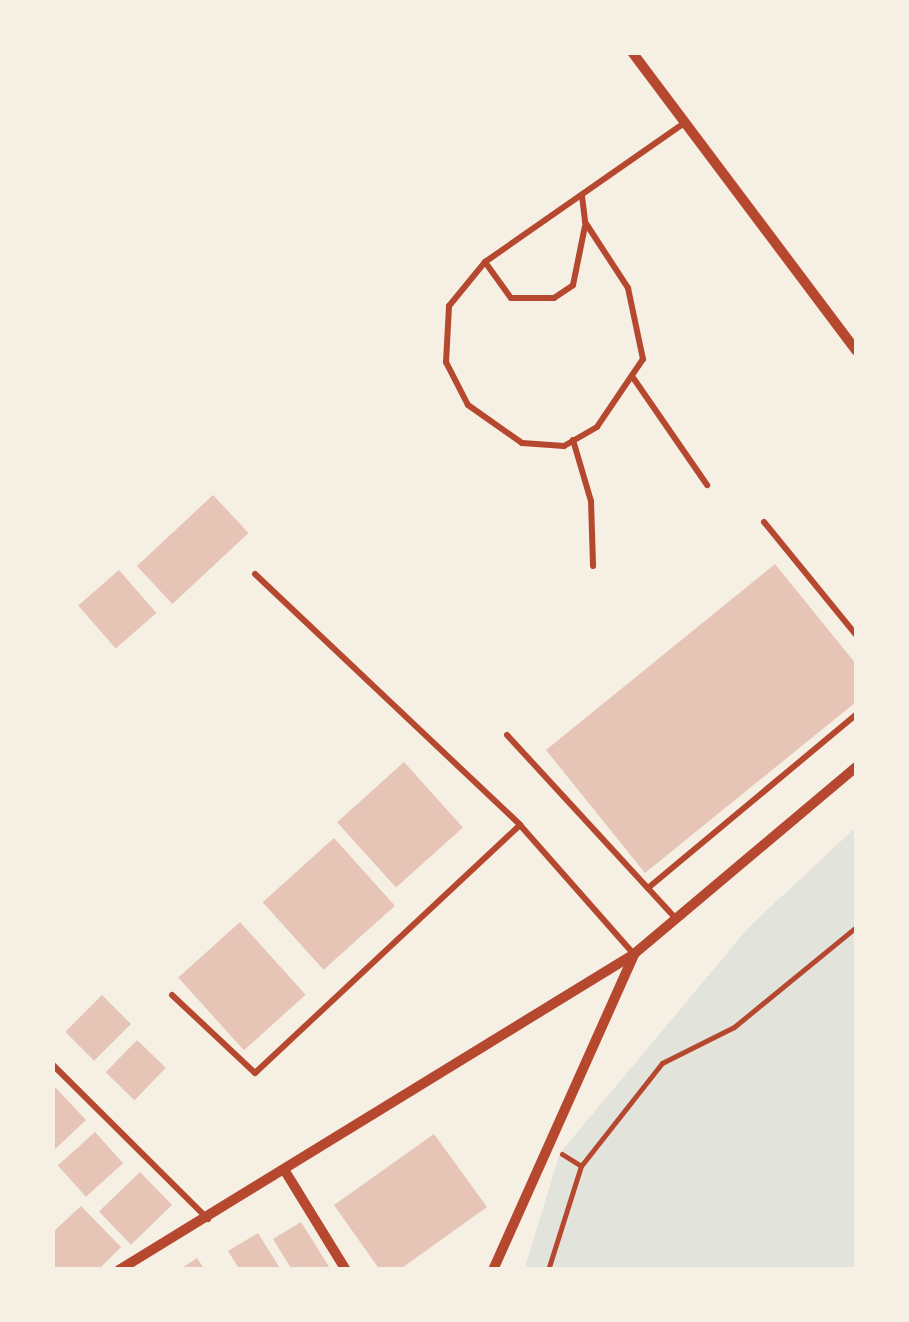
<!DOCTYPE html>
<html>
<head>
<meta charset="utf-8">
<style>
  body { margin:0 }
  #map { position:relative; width:909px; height:1322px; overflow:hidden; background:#f6efe4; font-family:"Source Sans 3",sans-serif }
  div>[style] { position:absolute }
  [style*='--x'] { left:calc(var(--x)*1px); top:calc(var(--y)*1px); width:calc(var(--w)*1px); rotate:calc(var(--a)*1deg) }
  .green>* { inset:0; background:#e2e4dc }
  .building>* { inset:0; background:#e6c5b7; transform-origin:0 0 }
  .path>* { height:5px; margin:-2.5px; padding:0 2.5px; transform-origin:2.5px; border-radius:2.5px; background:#b5482f }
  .service>* { height:6px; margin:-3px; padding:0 3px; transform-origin:3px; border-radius:3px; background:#b5482f }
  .minor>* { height:10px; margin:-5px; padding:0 5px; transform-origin:5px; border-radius:5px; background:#b5482f }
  span { translate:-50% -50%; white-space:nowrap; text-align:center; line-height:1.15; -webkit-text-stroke:10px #f6efe4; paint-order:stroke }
  .frame { position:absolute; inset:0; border:55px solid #f6efe4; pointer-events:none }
</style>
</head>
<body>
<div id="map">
  <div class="green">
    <div style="clip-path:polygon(856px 827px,856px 1269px,524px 1270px,560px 1153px,749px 927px)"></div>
  </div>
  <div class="building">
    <div style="left:213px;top:495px;width:52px;height:104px;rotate:47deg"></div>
    <div style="clip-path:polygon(775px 564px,856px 664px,856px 702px,645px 873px,546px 750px)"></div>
    <div style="left:119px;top:570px;width:57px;height:54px;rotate:49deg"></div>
    <div style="left:404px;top:762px;width:88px;height:90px;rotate:48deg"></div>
    <div style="left:334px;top:838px;width:91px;height:96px;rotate:48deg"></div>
    <div style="left:240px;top:922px;width:98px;height:83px;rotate:48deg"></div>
    <div style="left:102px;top:995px;width:41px;height:52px;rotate:45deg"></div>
    <div style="left:137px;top:1040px;width:40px;height:45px;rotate:44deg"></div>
    <div style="clip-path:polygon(52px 1084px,86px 1120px,52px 1152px)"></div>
    <div style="left:95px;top:1132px;width:42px;height:50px;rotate:48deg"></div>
    <div style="clip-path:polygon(434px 1134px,487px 1207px,399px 1270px,380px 1270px,334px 1205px)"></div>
    <div style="left:140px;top:1172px;width:46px;height:57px;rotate:46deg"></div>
    <div style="clip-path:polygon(81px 1206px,121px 1247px,98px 1270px,52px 1270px,52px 1233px)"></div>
    <div style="clip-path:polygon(301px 1222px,331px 1270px,292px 1270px,273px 1239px)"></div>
    <div style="clip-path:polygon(258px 1233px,281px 1270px,240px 1270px,228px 1251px)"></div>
    <div style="clip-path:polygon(197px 1258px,205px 1270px,179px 1270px)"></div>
  </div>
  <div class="path">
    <div style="--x:562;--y:1154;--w:22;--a:32"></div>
    <div style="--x:548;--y:1270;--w:109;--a:-72.4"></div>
    <div style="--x:581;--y:1166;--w:131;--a:-51.8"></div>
    <div style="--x:662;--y:1063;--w:80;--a:-26.6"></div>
    <div style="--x:734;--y:1027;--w:158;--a:-39.3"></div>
  </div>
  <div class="service">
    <div style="--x:582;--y:196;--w:26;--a:83"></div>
    <div style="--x:585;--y:222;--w:79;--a:56.9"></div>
    <div style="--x:628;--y:288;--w:73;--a:78.1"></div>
    <div style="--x:643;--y:359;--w:82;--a:124.1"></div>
    <div style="--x:597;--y:427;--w:38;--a:150"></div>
    <div style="--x:564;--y:446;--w:42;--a:-175.9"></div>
    <div style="--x:522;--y:443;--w:66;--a:-144.9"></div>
    <div style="--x:468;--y:405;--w:48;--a:-117.1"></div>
    <div style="--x:446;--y:362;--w:56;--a:-86.9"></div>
    <div style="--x:449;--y:306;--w:57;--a:-50.7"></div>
    <div style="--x:485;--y:262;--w:243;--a:-34.9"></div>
    <div style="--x:485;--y:262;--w:44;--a:54.2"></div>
    <div style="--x:511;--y:298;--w:43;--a:0"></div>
    <div style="--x:554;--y:298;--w:23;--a:-34"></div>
    <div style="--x:573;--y:285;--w:60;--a:-78.5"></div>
    <div style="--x:634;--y:379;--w:129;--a:55.4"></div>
    <div style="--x:573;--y:440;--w:64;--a:73.6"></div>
    <div style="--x:591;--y:501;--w:65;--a:88.2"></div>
    <div style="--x:764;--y:522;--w:146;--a:50.8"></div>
    <div style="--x:255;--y:574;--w:365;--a:43.4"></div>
    <div style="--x:507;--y:735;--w:248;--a:47.4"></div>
    <div style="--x:648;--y:888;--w:271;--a:-39.8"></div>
    <div style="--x:172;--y:995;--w:114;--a:43.2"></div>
    <div style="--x:255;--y:1073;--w:363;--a:-43.1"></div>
    <div style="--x:520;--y:825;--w:171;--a:48.6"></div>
    <div style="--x:52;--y:1064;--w:220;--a:44.8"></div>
  </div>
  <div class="minor">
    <div style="--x:632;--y:52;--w:373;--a:53.1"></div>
    <div style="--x:285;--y:1171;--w:116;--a:58.4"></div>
    <div style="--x:119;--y:1270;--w:604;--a:-31.53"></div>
    <div style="--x:634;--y:954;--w:290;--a:-40.1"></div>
    <div style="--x:493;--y:1270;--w:345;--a:-65.9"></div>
  </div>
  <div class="frame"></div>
</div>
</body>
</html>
